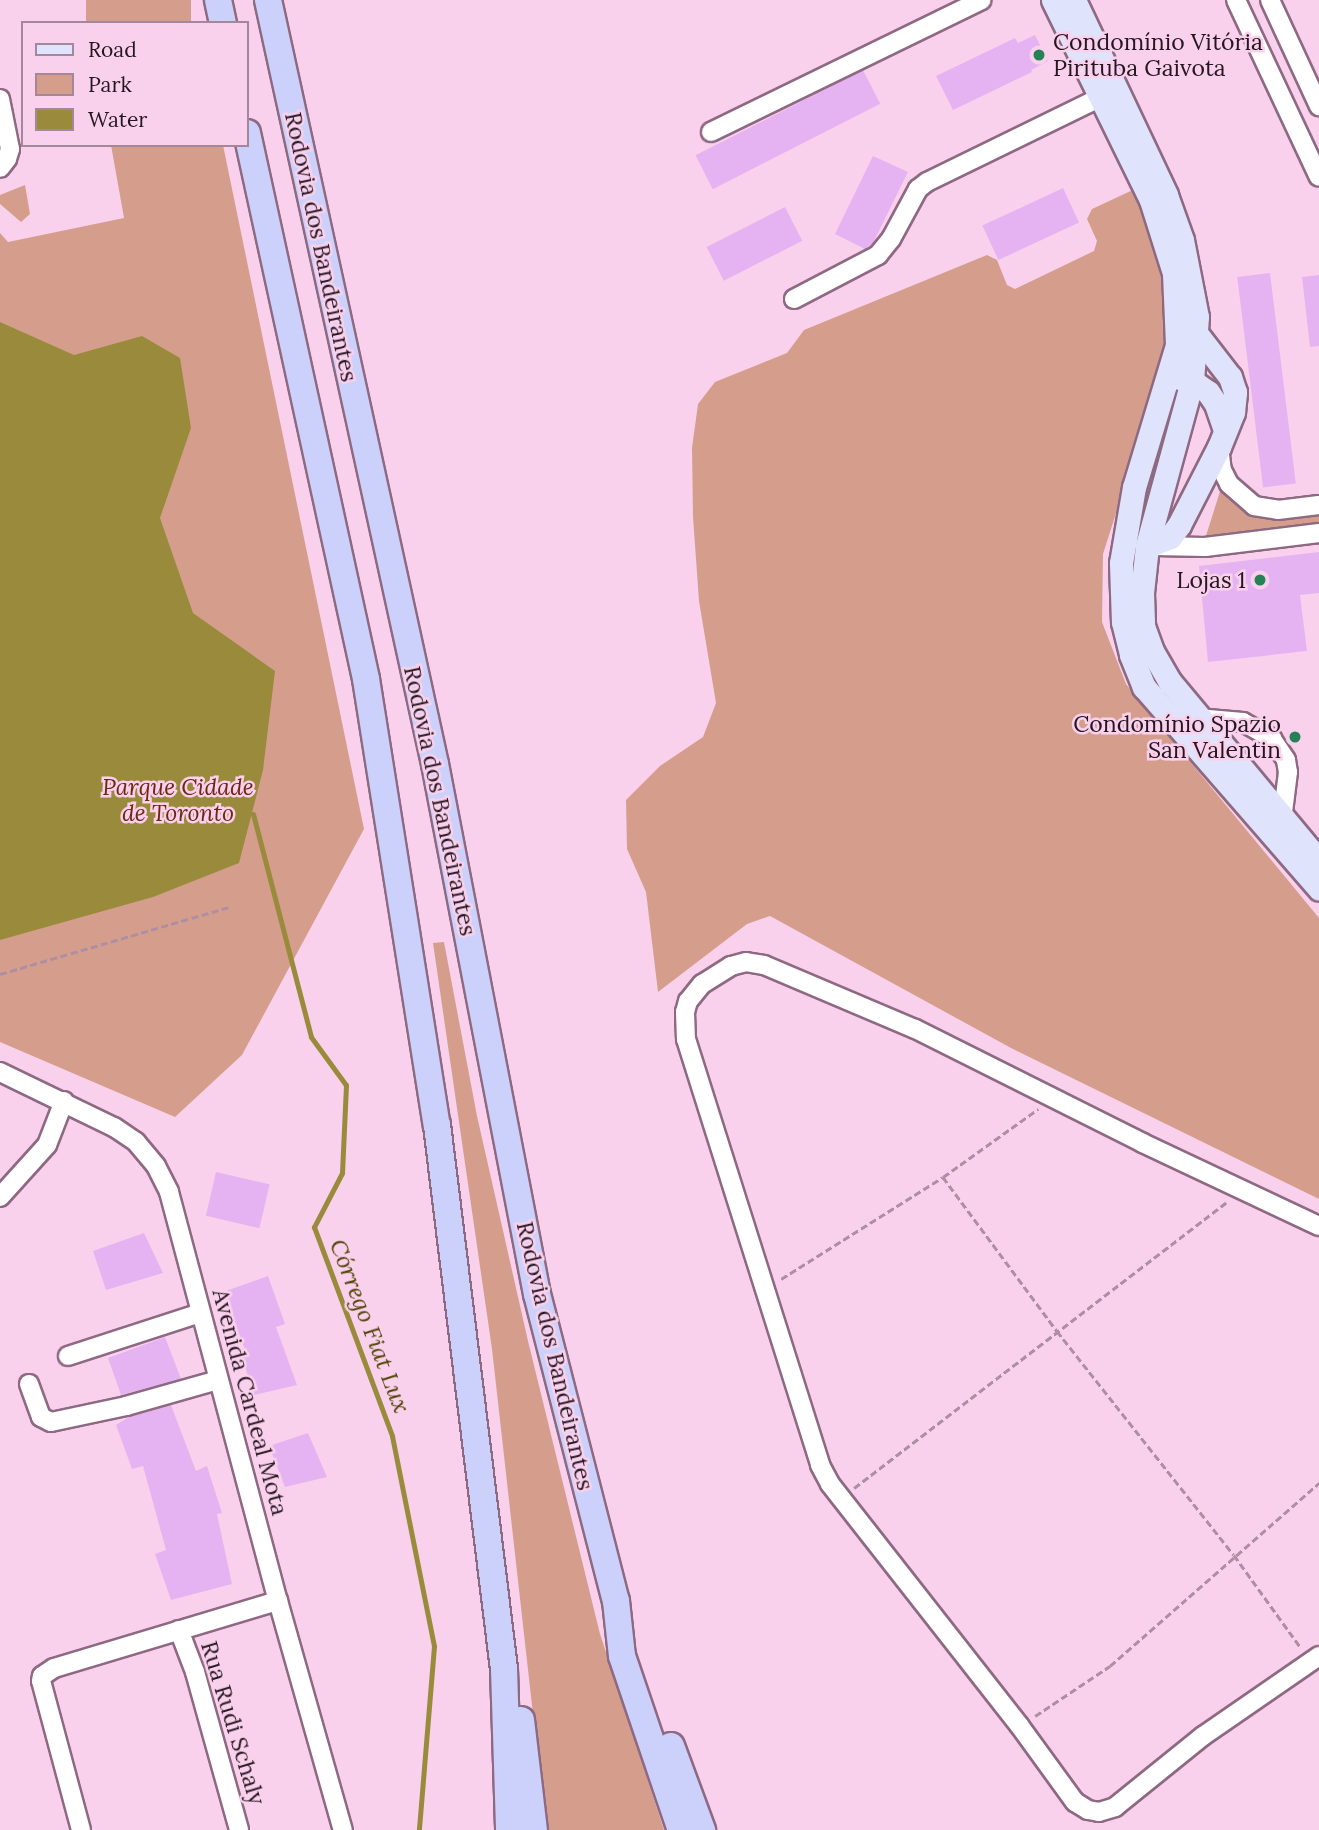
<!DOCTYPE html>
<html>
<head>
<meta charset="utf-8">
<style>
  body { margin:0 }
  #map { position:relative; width:1319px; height:1830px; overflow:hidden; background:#fad1ec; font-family:Lora,serif }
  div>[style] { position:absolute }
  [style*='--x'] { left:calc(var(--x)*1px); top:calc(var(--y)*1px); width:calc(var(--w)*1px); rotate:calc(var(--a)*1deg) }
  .green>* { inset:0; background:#d59e8c; transform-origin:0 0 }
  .water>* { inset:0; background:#9a8b3c }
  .stream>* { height:5px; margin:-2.5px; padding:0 2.5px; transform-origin:2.5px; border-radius:2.5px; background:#9a8b3c }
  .building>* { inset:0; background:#e5b3f2; transform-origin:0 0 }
  .path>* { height:2.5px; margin-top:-1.25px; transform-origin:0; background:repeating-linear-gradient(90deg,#ad8ea2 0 7px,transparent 0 10.5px) }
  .roads { filter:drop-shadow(2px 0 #8e6982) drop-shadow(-2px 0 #8e6982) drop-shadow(0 2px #8e6982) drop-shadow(0 -2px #8e6982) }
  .minor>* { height:18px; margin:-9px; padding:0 9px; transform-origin:9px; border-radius:9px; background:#fff }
  .major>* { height:23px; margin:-11.5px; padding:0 11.5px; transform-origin:11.5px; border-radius:11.5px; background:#e0e3fc }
  .highway>* { height:26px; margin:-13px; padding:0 13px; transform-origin:13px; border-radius:13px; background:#cbd1fa }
  .dots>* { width:19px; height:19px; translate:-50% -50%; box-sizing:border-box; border:4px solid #fad1ec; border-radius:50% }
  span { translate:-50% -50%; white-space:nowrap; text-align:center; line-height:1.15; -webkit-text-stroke:5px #fad1ec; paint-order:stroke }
  .poi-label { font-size:23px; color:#251721 }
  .left { translate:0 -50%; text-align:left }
  .right { translate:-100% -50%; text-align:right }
  .street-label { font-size:23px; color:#251721 }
  .park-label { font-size:23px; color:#6e2810; font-style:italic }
  .water-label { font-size:24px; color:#4c4200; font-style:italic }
  .legend { position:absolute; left:21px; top:21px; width:228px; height:126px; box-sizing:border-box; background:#fad1ec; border:2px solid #a5879b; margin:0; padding:9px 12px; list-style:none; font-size:21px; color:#251721 }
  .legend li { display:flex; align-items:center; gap:14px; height:35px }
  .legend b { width:35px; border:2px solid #a5879b }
</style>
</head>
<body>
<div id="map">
  <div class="green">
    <div style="left:86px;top:0;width:105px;height:23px"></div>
    <div style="clip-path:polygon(111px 145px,223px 145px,364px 829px,242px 1055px,175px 1117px,0 1042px,0 233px,8px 242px,124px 218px)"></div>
    <div style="clip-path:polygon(25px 185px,30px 214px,21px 222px,0 204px,0 195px)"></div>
    <div style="clip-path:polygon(1135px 189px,1169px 269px,1165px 360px,1103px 554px,1102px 622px,1126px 684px,1319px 918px,1319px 1199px,1011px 1048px,770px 916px,747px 924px,658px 992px,646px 892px,627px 849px,626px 800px,660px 766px,703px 737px,716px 703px,699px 601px,693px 517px,692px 448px,698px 404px,715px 382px,787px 353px,804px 330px,987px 255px,997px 260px,1007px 285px,1015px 289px,1094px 251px,1097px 241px,1087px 219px,1092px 209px)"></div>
    <div style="clip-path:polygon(1222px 485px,1235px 503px,1250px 514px,1267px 517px,1319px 510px,1319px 524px,1205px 539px)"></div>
    <div style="clip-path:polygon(444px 942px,477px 1116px,528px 1341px,600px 1634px,664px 1830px,546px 1830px,492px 1349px,433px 943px)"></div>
  </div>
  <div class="water">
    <div style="clip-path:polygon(0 322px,74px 355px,142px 336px,180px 358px,191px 428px,160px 518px,193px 613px,275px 671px,263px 770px,239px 863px,153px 897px,0 940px)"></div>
  </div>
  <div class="stream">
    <div style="--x:253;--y:814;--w:230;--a:75.4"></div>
    <div style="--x:311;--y:1037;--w:59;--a:53.9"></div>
    <div style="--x:346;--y:1085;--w:88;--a:92.6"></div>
    <div style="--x:342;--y:1173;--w:61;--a:117.4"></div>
    <div style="--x:314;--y:1227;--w:223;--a:69.5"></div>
    <div style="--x:392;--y:1436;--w:214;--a:78.7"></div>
    <div style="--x:434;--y:1646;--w:185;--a:94.7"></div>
  </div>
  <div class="building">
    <div style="clip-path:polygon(1035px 35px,1048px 61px,1031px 70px,1032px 72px,953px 110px,936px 76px,1015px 38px,1018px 43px)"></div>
    <div style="left:863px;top:70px;width:38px;height:188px;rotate:63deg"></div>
    <div style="clip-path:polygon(873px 156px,908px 172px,873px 243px,865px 249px,835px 234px)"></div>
    <div style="left:1063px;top:188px;width:38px;height:89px;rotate:65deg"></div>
    <div style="left:785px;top:207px;width:38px;height:88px;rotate:63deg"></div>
    <div style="left:1270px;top:273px;width:212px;height:33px;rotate:83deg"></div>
    <div style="clip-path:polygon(1319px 275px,1319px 346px,1310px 347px,1302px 277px)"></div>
    <div style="clip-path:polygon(1319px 552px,1319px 593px,1300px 595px,1307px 651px,1208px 662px,1199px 566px)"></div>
    <div style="left:216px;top:1172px;width:55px;height:45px;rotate:13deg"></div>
    <div style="clip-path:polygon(144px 1233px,163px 1273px,106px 1290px,93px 1251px)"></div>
    <div style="clip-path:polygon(268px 1276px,285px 1324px,276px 1327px,297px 1385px,254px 1395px,241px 1354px,246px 1352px,223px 1292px)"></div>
    <div style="clip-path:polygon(165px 1337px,181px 1379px,121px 1395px,108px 1358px)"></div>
    <div style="clip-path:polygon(171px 1405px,196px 1471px,207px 1466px,222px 1513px,217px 1514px,232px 1584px,171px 1600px,155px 1554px,166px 1550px,143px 1466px,132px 1469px,116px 1425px,129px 1417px)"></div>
    <div style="clip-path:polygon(308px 1433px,327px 1477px,285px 1487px,269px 1446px)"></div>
  </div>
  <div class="path">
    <div style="--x:0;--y:974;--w:239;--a:-16.3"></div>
    <div style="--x:943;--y:1177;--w:192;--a:53.5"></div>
    <div style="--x:1057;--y:1331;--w:285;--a:51.7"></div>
    <div style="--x:1234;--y:1555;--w:115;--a:54.2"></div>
    <div style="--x:781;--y:1279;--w:191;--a:-32.2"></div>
    <div style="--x:943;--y:1177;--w:117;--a:-35.6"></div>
    <div style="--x:854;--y:1488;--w:469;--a:-37.5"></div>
    <div style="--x:1035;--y:1716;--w:90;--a:-33.7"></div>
    <div style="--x:1110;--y:1666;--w:278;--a:-41.2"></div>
  </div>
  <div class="roads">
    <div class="minor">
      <div style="--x:1236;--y:0;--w:195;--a:64.9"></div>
      <div style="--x:1270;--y:0;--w:117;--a:65.2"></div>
      <div style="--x:0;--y:99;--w:51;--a:78.7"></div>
      <div style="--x:10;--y:149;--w:10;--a:107"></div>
      <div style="--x:7;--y:159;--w:11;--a:128"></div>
      <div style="--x:711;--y:132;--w:301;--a:-26"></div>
      <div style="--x:794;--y:299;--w:95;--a:-27.6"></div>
      <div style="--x:878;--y:255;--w:21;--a:-51"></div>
      <div style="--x:891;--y:239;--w:57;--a:-61.6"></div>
      <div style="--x:918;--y:189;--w:11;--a:-38"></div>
      <div style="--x:927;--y:182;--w:194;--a:-26"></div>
      <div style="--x:1219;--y:447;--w:23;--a:83"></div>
      <div style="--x:1222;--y:470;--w:16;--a:63"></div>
      <div style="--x:1229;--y:484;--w:33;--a:41"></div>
      <div style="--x:1254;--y:506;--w:24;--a:9"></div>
      <div style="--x:1278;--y:510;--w:41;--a:-7"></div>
      <div style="--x:1154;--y:546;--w:51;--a:1.1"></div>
      <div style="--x:1205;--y:547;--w:115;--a:-7"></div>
      <div style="--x:1197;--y:718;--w:46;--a:5"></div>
      <div style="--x:1243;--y:722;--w:34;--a:30"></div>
      <div style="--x:1272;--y:739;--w:25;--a:56"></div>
      <div style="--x:1286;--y:760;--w:12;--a:81"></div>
      <div style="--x:1288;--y:772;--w:48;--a:97.1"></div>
      <div style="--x:0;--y:1072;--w:127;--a:25.8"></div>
      <div style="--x:114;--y:1127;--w:27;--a:34"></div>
      <div style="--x:136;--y:1142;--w:31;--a:50"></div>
      <div style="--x:156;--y:1166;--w:29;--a:63"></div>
      <div style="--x:169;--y:1192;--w:423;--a:75.1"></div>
      <div style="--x:278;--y:1601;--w:238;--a:74.2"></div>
      <div style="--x:0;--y:1197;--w:70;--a:-47.9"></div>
      <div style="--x:47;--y:1145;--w:47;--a:-68.9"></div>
      <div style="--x:1319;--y:1226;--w:195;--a:-154.8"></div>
      <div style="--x:1143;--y:1143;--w:255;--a:-153.4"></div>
      <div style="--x:915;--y:1029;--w:164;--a:-157"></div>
      <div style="--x:764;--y:965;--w:18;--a:-171"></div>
      <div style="--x:746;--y:962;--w:16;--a:165"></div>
      <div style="--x:731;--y:966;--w:34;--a:148"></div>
      <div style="--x:702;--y:984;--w:22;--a:129"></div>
      <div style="--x:688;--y:1001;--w:11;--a:105"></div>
      <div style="--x:685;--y:1012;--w:27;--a:88"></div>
      <div style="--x:686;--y:1039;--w:447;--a:72.5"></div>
      <div style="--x:820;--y:1465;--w:21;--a:62"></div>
      <div style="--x:830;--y:1484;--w:306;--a:51.9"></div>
      <div style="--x:1019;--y:1725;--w:95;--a:54"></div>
      <div style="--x:1075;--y:1802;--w:15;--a:32"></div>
      <div style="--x:1088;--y:1810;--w:11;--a:10"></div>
      <div style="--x:1099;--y:1812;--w:17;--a:-17"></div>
      <div style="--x:1115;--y:1807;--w:113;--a:-38.9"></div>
      <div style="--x:1203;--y:1736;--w:141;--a:-34.6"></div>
      <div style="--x:68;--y:1356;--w:139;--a:-18"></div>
      <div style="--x:29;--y:1384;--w:35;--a:70"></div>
      <div style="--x:41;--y:1417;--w:11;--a:27"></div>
      <div style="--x:51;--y:1422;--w:77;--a:-12"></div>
      <div style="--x:126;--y:1406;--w:96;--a:-15.8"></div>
      <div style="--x:179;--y:1630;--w:45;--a:69.1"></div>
      <div style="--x:195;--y:1672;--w:164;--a:74.4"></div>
      <div style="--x:81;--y:1830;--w:154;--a:-105"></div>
      <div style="--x:41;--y:1681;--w:5;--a:-79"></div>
      <div style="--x:42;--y:1676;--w:14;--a:-34"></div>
      <div style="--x:54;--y:1668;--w:234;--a:-16.7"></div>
    </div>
    <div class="major">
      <div style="--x:1053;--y:0;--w:223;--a:63.9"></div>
      <div style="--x:1151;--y:200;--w:77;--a:72.5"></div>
      <div style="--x:1174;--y:273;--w:72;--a:87.6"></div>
      <div style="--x:1177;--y:345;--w:148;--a:106.8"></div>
      <div style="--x:1134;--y:487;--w:77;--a:99.7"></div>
      <div style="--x:1121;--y:563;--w:59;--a:88.1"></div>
      <div style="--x:1123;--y:622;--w:34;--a:76"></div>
      <div style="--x:1131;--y:655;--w:35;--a:68"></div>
      <div style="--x:1144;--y:687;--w:267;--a:49"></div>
      <div style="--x:1074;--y:0;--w:216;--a:64.7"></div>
      <div style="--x:1166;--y:195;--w:48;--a:70.4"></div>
      <div style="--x:1182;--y:240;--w:78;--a:79"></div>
      <div style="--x:1197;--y:317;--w:64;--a:94.5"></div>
      <div style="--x:1192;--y:381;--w:171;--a:105.3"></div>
      <div style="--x:1147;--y:546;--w:47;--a:96.1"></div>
      <div style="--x:1142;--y:593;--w:33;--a:88"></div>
      <div style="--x:1143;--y:626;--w:27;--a:70"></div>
      <div style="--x:1152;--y:651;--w:36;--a:60"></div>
      <div style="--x:1170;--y:682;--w:233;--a:50.2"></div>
      <div style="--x:1180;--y:378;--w:12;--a:14"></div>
      <div style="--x:1192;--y:381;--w:19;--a:35"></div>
      <div style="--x:1208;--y:392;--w:14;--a:56"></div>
      <div style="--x:1216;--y:404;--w:28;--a:71"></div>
      <div style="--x:1147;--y:546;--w:25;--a:-21"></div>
      <div style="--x:1170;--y:537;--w:15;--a:-53"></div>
      <div style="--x:1179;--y:525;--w:88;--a:-62.9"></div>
      <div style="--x:1219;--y:447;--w:38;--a:-68"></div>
      <div style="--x:1233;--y:412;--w:20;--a:-84"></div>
      <div style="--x:1235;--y:392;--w:16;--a:-108"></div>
      <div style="--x:1230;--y:377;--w:56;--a:-127.7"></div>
    </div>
    <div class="highway">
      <div style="--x:218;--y:0;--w:24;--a:78"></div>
      <div style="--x:268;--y:0;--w:782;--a:77.67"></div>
      <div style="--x:435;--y:764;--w:540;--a:79.11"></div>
      <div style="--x:537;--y:1294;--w:317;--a:75.6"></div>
      <div style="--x:616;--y:1601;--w:55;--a:83.8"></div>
      <div style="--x:622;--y:1656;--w:184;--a:71.3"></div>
      <div style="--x:247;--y:133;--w:559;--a:77.7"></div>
      <div style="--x:366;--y:679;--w:452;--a:81"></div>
      <div style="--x:437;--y:1125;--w:548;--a:82.98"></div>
      <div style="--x:504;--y:1669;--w:161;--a:88.2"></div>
      <div style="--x:521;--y:1720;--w:111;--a:83.3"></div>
      <div style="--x:671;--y:1746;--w:90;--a:69.7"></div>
    </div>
  </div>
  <div class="dots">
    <div style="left:1039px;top:55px;background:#268157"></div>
    <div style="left:1260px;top:580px;background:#268157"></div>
    <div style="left:1295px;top:737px;background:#268157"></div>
  </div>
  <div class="poi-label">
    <span class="left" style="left:1053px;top:55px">Condomínio Vitória<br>Pirituba Gaivota</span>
    <span class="right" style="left:1246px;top:580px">Lojas 1</span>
    <span class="right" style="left:1281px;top:737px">Condomínio Spazio<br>San Valentin</span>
  </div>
  <div class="street-label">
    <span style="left:321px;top:247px;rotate:78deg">Rodovia dos Bandeirantes</span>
    <span style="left:440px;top:801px;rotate:78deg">Rodovia dos Bandeirantes</span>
    <span style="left:555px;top:1356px;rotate:77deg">Rodovia dos Bandeirantes</span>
    <span style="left:250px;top:1402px;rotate:75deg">Avenida Cardeal Mota</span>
    <span style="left:233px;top:1723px;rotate:73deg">Rua Rudi Schaly</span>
  </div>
  <div class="park-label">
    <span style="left:178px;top:800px">Parque Cidade<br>de Toronto</span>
  </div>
  <div class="water-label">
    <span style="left:370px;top:1326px;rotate:69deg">Córrego Fiat Lux</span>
  </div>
  <ul class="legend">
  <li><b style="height:9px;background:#e0e3fc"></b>Road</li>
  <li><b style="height:19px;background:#d59e8c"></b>Park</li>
  <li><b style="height:19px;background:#9a8b3c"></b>Water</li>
  </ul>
</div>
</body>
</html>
